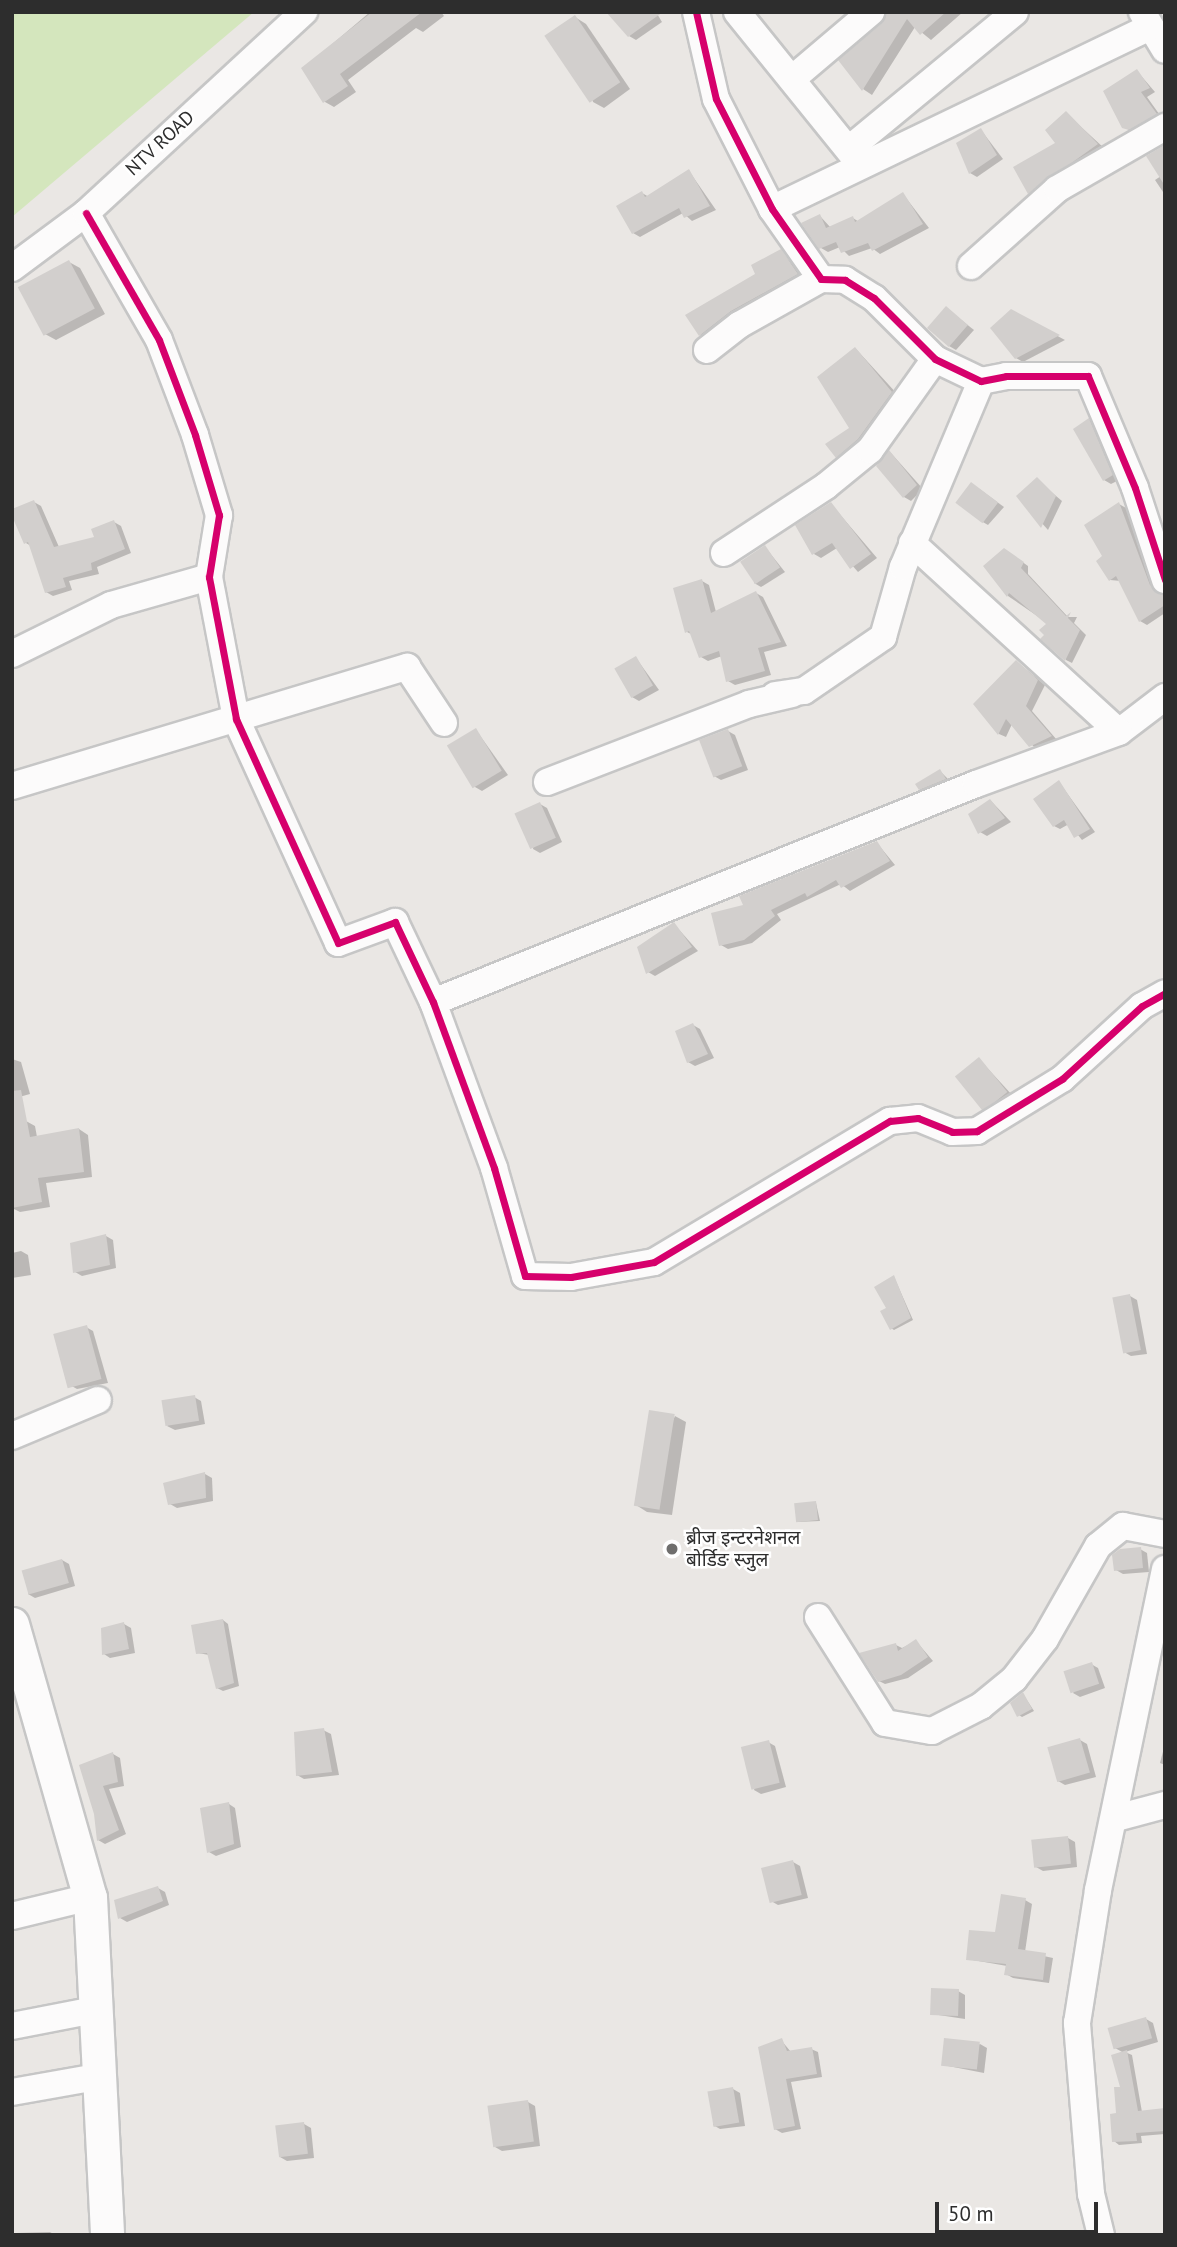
<!DOCTYPE html>
<html>
<head>
<meta charset="utf-8">
<style>
  body { margin:0 }
  #map { position:relative; width:1177px; height:2247px; overflow:hidden; background:#eae7e4; font-family:"PT Sans","Noto Sans Devanagari",sans-serif }
  div>[style] { position:absolute }
  [style*='--x'] { left:calc(var(--x)*1px); top:calc(var(--y)*1px); width:calc(var(--w)*1px); rotate:calc(var(--a)*1deg) }
  .green>* { inset:0; background:#d4e6bd }
  .shadow>* { inset:0; background:#0003 }
  .building>* { inset:0; background:#d2cfcd; transform-origin:0 0 }
  .roads { filter:drop-shadow(2px 0 #c6c6c6) drop-shadow(-2px 0 #c6c6c6) drop-shadow(0 2px #c6c6c6) drop-shadow(0 -2px #c6c6c6) }
  .minor>* { height:26px; margin:-13px; padding:0 13px; transform-origin:13px; border-radius:13px; background:#fcfbfb }
  .tertiary>* { height:33px; margin:-16.5px; padding:0 16.5px; transform-origin:16.5px; border-radius:16.5px; background:#fcfbfb }
  .cycleway>* { height:7px; margin:-3.5px; padding:0 3.5px; transform-origin:3.5px; border-radius:3.5px; background:#d6006c }
  .dots>* { width:19px; height:19px; translate:-50% -50%; box-sizing:border-box; border:4px solid #fff; border-radius:50% }
  span { translate:-50% -50%; white-space:nowrap; text-align:center; line-height:1.15; -webkit-text-stroke:5px #fff; paint-order:stroke }
  .street-label { font-size:19px; color:#2d2d2d }
  .poi-label { font-size:19px; color:#2d2d2d }
  .left { translate:0 -50%; text-align:left }
  .frame { position:absolute; inset:0; border:14px solid #2d2d2d; pointer-events:none }
  .scale { position:absolute; left:935px; top:2202px; width:163px; height:32px; box-sizing:border-box; border:4px solid #2d2d2d; border-top:0; padding-left:9px; font-size:21px; line-height:24px; white-space:nowrap; color:#2d2d2d; -webkit-text-stroke:5px #fff; paint-order:stroke }
</style>
</head>
<body>
<div id="map">
  <div class="green">
    <div style="clip-path:polygon(12px 12px,254px 12px,12px 217px)"></div>
  </div>
  <div class="shadow">
    <div style="clip-path:polygon(370px 12px,441px 12px,444px 16px,423px 32px,416px 28px,348px 80px,356px 92px,334px 107px,325px 102px,304px 68px)"></div>
    <div style="clip-path:polygon(656px 12px,662px 22px,636px 40px,629px 36px)"></div>
    <div style="clip-path:polygon(888px 12px,963px 12px,931px 40px,915px 27px,872px 95px,863px 89px)"></div>
    <div style="clip-path:polygon(575px 17px,586px 24px,630px 89px,604px 108px,593px 102px)"></div>
    <div style="clip-path:polygon(1137px 71px,1155px 92px,1147px 97px,1162px 118px,1131px 131px,1124px 127px)"></div>
    <div style="clip-path:polygon(1067px 114px,1104px 148px,1036px 196px,1029px 192px,1058px 143px)"></div>
    <div style="clip-path:polygon(981px 130px,1003px 159px,977px 177px,970px 173px)"></div>
    <div style="clip-path:polygon(1165px 145px,1165px 195px,1155px 180px,1161px 176px,1148px 157px)"></div>
    <div style="clip-path:polygon(689px 171px,716px 210px,692px 221px,683px 213px,640px 237px,633px 233px,642px 193px,649px 197px)"></div>
    <div style="clip-path:polygon(903px 194px,929px 228px,880px 254px,872px 248px,849px 256px,840px 247px,828px 252px,821px 248px,820px 216px,831px 228px,853px 218px,859px 222px)"></div>
    <div style="clip-path:polygon(781px 251px,804px 278px,707px 339px,700px 335px)"></div>
    <div style="clip-path:polygon(69px 262px,80px 268px,105px 314px,56px 340px,45px 334px)"></div>
    <div style="clip-path:polygon(946px 308px,974px 330px,956px 350px,949px 346px)"></div>
    <div style="clip-path:polygon(1011px 311px,1065px 340px,1023px 362px,1016px 358px)"></div>
    <div style="clip-path:polygon(856px 349px,899px 396px,844px 460px,837px 456px,851px 428px)"></div>
    <div style="clip-path:polygon(1089px 420px,1096px 424px,1119px 480px,1111px 484px,1104px 480px)"></div>
    <div style="clip-path:polygon(890px 452px,923px 489px,911px 501px,904px 497px)"></div>
    <div style="clip-path:polygon(1037px 480px,1062px 501px,1048px 530px,1018px 496px)"></div>
    <div style="clip-path:polygon(978px 488px,1004px 507px,988px 525px,981px 521px)"></div>
    <div style="clip-path:polygon(34px 502px,41px 506px,59px 547px,96px 538px,114px 522px,121px 526px,131px 553px,97px 567px,99px 574px,69px 581px,72px 590px,53px 596px,46px 592px,31px 546px,26px 543px)"></div>
    <div style="clip-path:polygon(831px 504px,877px 558px,858px 572px,837px 548px,821px 558px,814px 554px)"></div>
    <div style="clip-path:polygon(1119px 504px,1126px 508px,1157px 591px,1165px 596px,1165px 613px,1147px 625px,1140px 621px,1121px 581px,1110px 580px,1105px 556px)"></div>
    <div style="clip-path:polygon(765px 547px,785px 572px,761px 587px,754px 583px)"></div>
    <div style="clip-path:polygon(1011px 554px,1028px 566px,1028px 574px,1068px 617px,1077px 617px,1074px 623px,1086px 635px,1072px 663px,1066px 660px,1049px 624px,1008px 596px,985px 566px)"></div>
    <div style="clip-path:polygon(702px 581px,709px 585px,716px 612px,756px 593px,763px 597px,787px 646px,764px 652px,771px 675px,735px 685px,728px 681px,722px 656px,708px 661px,701px 657px,693px 635px,687px 632px)"></div>
    <div style="clip-path:polygon(636px 658px,659px 690px,639px 701px,632px 697px)"></div>
    <div style="clip-path:polygon(1017px 662px,1045px 685px,1032px 711px,1057px 740px,1037px 750px,1012px 724px,1006px 737px,999px 734px,975px 704px)"></div>
    <div style="clip-path:polygon(476px 730px,508px 775px,482px 791px,475px 787px)"></div>
    <div style="clip-path:polygon(728px 731px,735px 735px,748px 770px,721px 780px,714px 776px)"></div>
    <div style="clip-path:polygon(940px 771px,952px 783px,927px 793px,920px 789px)"></div>
    <div style="clip-path:polygon(1059px 782px,1095px 832px,1082px 840px,1069px 824px,1060px 829px,1054px 826px)"></div>
    <div style="clip-path:polygon(991px 801px,1011px 822px,987px 836px,980px 832px)"></div>
    <div style="clip-path:polygon(540px 804px,547px 808px,562px 842px,540px 853px,533px 849px)"></div>
    <div style="clip-path:polygon(877px 843px,895px 865px,850px 891px,841px 884px,777px 914px,781px 920px,752px 943px,728px 949px,721px 945px,745px 907px)"></div>
    <div style="clip-path:polygon(674px 924px,698px 951px,655px 976px,648px 972px)"></div>
    <div style="clip-path:polygon(693px 1025px,700px 1029px,714px 1058px,695px 1066px,688px 1062px)"></div>
    <div style="clip-path:polygon(12px 1059px,21px 1062px,30px 1094px,12px 1099px)"></div>
    <div style="clip-path:polygon(979px 1059px,1013px 1096px,990px 1112px,983px 1108px)"></div>
    <div style="clip-path:polygon(26px 1121px,35px 1126px,37px 1137px,79px 1129px,88px 1135px,92px 1177px,46px 1183px,50px 1207px,20px 1212px,12px 1208px)"></div>
    <div style="clip-path:polygon(106px 1236px,113px 1240px,116px 1268px,82px 1276px,75px 1272px)"></div>
    <div style="clip-path:polygon(21px 1251px,28px 1255px,31px 1275px,12px 1278px,12px 1253px)"></div>
    <div style="clip-path:polygon(894px 1277px,913px 1320px,894px 1330px,891px 1328px)"></div>
    <div style="clip-path:polygon(1130px 1296px,1137px 1300px,1147px 1354px,1131px 1356px,1124px 1352px)"></div>
    <div style="clip-path:polygon(86px 1327px,93px 1331px,108px 1383px,77px 1389px,70px 1385px)"></div>
    <div style="clip-path:polygon(194px 1397px,201px 1401px,205px 1424px,175px 1430px,167px 1426px)"></div>
    <div style="clip-path:polygon(675px 1416px,686px 1422px,672px 1515px,647px 1512px,636px 1505px)"></div>
    <div style="clip-path:polygon(205px 1474px,212px 1478px,213px 1501px,177px 1508px,170px 1504px)"></div>
    <div style="clip-path:polygon(816px 1503px,820px 1521px,797px 1522px)"></div>
    <div style="clip-path:polygon(1140px 1549px,1147px 1553px,1149px 1572px,1123px 1574px,1116px 1570px)"></div>
    <div style="clip-path:polygon(62px 1560px,69px 1564px,75px 1586px,35px 1598px,28px 1594px)"></div>
    <div style="clip-path:polygon(223px 1620px,228px 1624px,239px 1686px,223px 1691px,217px 1688px,209px 1655px,198px 1653px)"></div>
    <div style="clip-path:polygon(124px 1624px,131px 1628px,135px 1653px,110px 1658px,104px 1654px)"></div>
    <div style="clip-path:polygon(916px 1641px,933px 1661px,908px 1678px,885px 1684px,879px 1681px,896px 1645px,902px 1648px)"></div>
    <div style="clip-path:polygon(1091px 1664px,1098px 1668px,1105px 1688px,1080px 1697px,1073px 1693px)"></div>
    <div style="clip-path:polygon(1023px 1694px,1034px 1711px,1022px 1717px,1019px 1715px)"></div>
    <div style="clip-path:polygon(323px 1730px,331px 1734px,339px 1775px,304px 1779px,297px 1775px)"></div>
    <div style="clip-path:polygon(1080px 1740px,1087px 1744px,1096px 1777px,1065px 1785px,1058px 1781px)"></div>
    <div style="clip-path:polygon(768px 1742px,775px 1746px,786px 1787px,761px 1794px,754px 1790px)"></div>
    <div style="clip-path:polygon(1165px 1744px,1165px 1765px,1160px 1763px)"></div>
    <div style="clip-path:polygon(113px 1754px,120px 1758px,124px 1786px,109px 1789px,126px 1834px,105px 1844px,98px 1840px,96px 1813px,81px 1766px)"></div>
    <div style="clip-path:polygon(229px 1804px,235px 1808px,241px 1847px,216px 1856px,209px 1852px)"></div>
    <div style="clip-path:polygon(1068px 1838px,1075px 1842px,1077px 1867px,1043px 1871px,1036px 1867px)"></div>
    <div style="clip-path:polygon(793px 1862px,800px 1866px,808px 1898px,778px 1905px,771px 1901px)"></div>
    <div style="clip-path:polygon(158px 1888px,165px 1892px,169px 1905px,127px 1922px,120px 1918px)"></div>
    <div style="clip-path:polygon(1025px 1900px,1032px 1904px,1025px 1952px,1053px 1958px,1049px 1983px,1013px 1978px,1006px 1974px,1007px 1966px,967px 1959px,997px 1934px)"></div>
    <div style="clip-path:polygon(958px 1991px,965px 1995px,965px 2019px,932px 2014px)"></div>
    <div style="clip-path:polygon(1146px 2019px,1153px 2023px,1158px 2042px,1125px 2052px,1132px 2055px,1142px 2112px,1165px 2110px,1165px 2134px,1141px 2136px,1142px 2143px,1119px 2145px,1114px 2141px,1124px 2053px,1115px 2048px)"></div>
    <div style="clip-path:polygon(781px 2040px,791px 2052px,811px 2049px,818px 2052px,822px 2077px,791px 2082px,801px 2129px,782px 2133px,775px 2129px)"></div>
    <div style="clip-path:polygon(980px 2044px,987px 2048px,984px 2073px,943px 2065px)"></div>
    <div style="clip-path:polygon(733px 2089px,740px 2093px,745px 2126px,720px 2129px,713px 2125px)"></div>
    <div style="clip-path:polygon(528px 2102px,535px 2106px,540px 2146px,502px 2151px,495px 2147px)"></div>
    <div style="clip-path:polygon(304px 2124px,311px 2128px,314px 2158px,287px 2161px,280px 2157px)"></div>
    <div style="clip-path:polygon(50px 2232px,55px 2235px,16px 2235px,16px 2233px)"></div>
  </div>
  <div class="building">
    <div style="clip-path:polygon(372px 12px,422px 12px,340px 74px,348px 86px,323px 103px,301px 68px)"></div>
    <div style="clip-path:polygon(606px 12px,663px 12px,628px 37px)"></div>
    <div style="clip-path:polygon(886px 12px,946px 12px,920px 35px,907px 19px,862px 91px,838px 60px,881px 24px)"></div>
    <div style="left:575px;top:15px;width:81px;height:37px;rotate:56deg"></div>
    <div style="clip-path:polygon(1137px 69px,1150px 88px,1141px 92px,1157px 114px,1129px 130px,1122px 128px,1103px 91px)"></div>
    <div style="clip-path:polygon(1066px 111px,1098px 144px,1028px 194px,1013px 167px,1055px 143px,1045px 130px)"></div>
    <div style="clip-path:polygon(981px 128px,997px 155px,969px 174px,956px 143px)"></div>
    <div style="clip-path:polygon(1165px 145px,1165px 186px,1146px 156px)"></div>
    <div style="clip-path:polygon(689px 169px,710px 206px,684px 218px,679px 208px,632px 234px,616px 206px,642px 191px,645px 197px)"></div>
    <div style="clip-path:polygon(903px 192px,923px 224px,872px 251px,868px 243px,841px 253px,836px 242px,819px 249px,801px 223px,820px 214px,826px 228px,853px 216px,855px 222px)"></div>
    <div style="clip-path:polygon(781px 249px,798px 274px,731px 311px,699px 336px,685px 315px,755px 274px,751px 265px)"></div>
    <div style="left:69px;top:260px;width:55px;height:58px;rotate:62deg"></div>
    <div style="left:946px;top:306px;width:29px;height:29px;rotate:41deg"></div>
    <div style="clip-path:polygon(1011px 309px,1060px 335px,1015px 359px,990px 328px)"></div>
    <div style="clip-path:polygon(855px 347px,892px 392px,858px 439px,836px 458px,825px 444px,849px 428px,817px 377px)"></div>
    <div style="clip-path:polygon(1089px 418px,1113px 475px,1103px 481px,1073px 429px)"></div>
    <div style="clip-path:polygon(889px 450px,917px 485px,903px 498px,876px 466px)"></div>
    <div style="clip-path:polygon(1037px 477px,1056px 496px,1041px 528px,1016px 496px)"></div>
    <div style="left:971px;top:482px;width:34px;height:26px;rotate:37deg"></div>
    <div style="clip-path:polygon(34px 500px,54px 547px,94px 537px,91px 529px,114px 520px,125px 549px,91px 563px,92px 570px,63px 578px,66px 587px,45px 593px,28px 542px,24px 544px,12px 516px,12px 509px)"></div>
    <div style="clip-path:polygon(831px 502px,871px 554px,850px 569px,832px 543px,812px 555px,795px 525px)"></div>
    <div style="clip-path:polygon(1119px 502px,1150px 585px,1165px 595px,1165px 605px,1139px 622px,1116px 576px,1109px 581px,1096px 561px,1102px 556px,1084px 525px)"></div>
    <div style="left:765px;top:545px;width:27px;height:30px;rotate:56deg"></div>
    <div style="clip-path:polygon(1004px 548px,1024px 562px,1021px 568px,1066px 616px,1071px 612px,1068px 618px,1080px 630px,1065px 661px,1040px 639px,1044px 635px,1039px 630px,1046px 624px,1009px 593px,1007px 597px,983px 566px)"></div>
    <div style="clip-path:polygon(702px 579px,711px 613px,756px 591px,781px 642px,758px 648px,765px 671px,726px 682px,719px 651px,699px 658px,689px 631px,685px 633px,673px 588px)"></div>
    <div style="left:636px;top:656px;width:34px;height:25px;rotate:60deg"></div>
    <div style="clip-path:polygon(1016px 660px,1038px 680px,1026px 706px,1052px 736px,1029px 747px,1006px 719px,998px 735px,973px 704px)"></div>
    <div style="left:476px;top:728px;width:50px;height:34px;rotate:59deg"></div>
    <div style="left:728px;top:729px;width:40px;height:31px;rotate:69deg"></div>
    <div style="clip-path:polygon(940px 769px,946px 779px,919px 790px,915px 784px)"></div>
    <div style="clip-path:polygon(1059px 780px,1090px 829px,1074px 838px,1064px 820px,1053px 827px,1033px 799px)"></div>
    <div style="clip-path:polygon(990px 799px,1005px 818px,978px 834px,968px 814px)"></div>
    <div style="left:540px;top:802px;width:39px;height:28px;rotate:66deg"></div>
    <div style="clip-path:polygon(877px 841px,890px 861px,841px 888px,836px 880px,807px 897px,805px 893px,771px 910px,775px 916px,744px 940px,719px 946px,711px 913px,743px 905px,739px 896px)"></div>
    <div style="clip-path:polygon(674px 922px,692px 947px,646px 974px,637px 947px)"></div>
    <div style="clip-path:polygon(693px 1023px,708px 1054px,687px 1063px,675px 1031px)"></div>
    <div style="left:979px;top:1057px;width:45px;height:31px;rotate:51deg"></div>
    <div style="clip-path:polygon(21px 1090px,30px 1137px,79px 1128px,84px 1172px,38px 1178px,42px 1202px,12px 1208px,12px 1091px)"></div>
    <div style="clip-path:polygon(106px 1234px,110px 1265px,73px 1273px,70px 1243px)"></div>
    <div style="clip-path:polygon(894px 1275px,911px 1318px,890px 1330px,880px 1311px,886px 1308px,874px 1287px)"></div>
    <div style="left:1130px;top:1294px;width:57px;height:18px;rotate:79deg"></div>
    <div style="left:87px;top:1325px;width:56px;height:35px;rotate:75deg"></div>
    <div style="left:195px;top:1395px;width:26px;height:34px;rotate:81deg"></div>
    <div style="left:649px;top:1410px;width:26px;height:97px;rotate:9deg"></div>
    <div style="clip-path:polygon(205px 1472px,206px 1498px,168px 1505px,163px 1483px)"></div>
    <div style="left:816px;top:1501px;width:19px;height:22px;rotate:84deg"></div>
    <div style="clip-path:polygon(1141px 1547px,1143px 1568px,1114px 1571px,1112px 1555px,1120px 1549px)"></div>
    <div style="left:62px;top:1559px;width:25px;height:42px;rotate:74deg"></div>
    <div style="clip-path:polygon(223px 1619px,234px 1683px,216px 1689px,207px 1653px,196px 1654px,191px 1625px)"></div>
    <div style="clip-path:polygon(124px 1622px,129px 1649px,102px 1655px,101px 1628px)"></div>
    <div style="clip-path:polygon(916px 1639px,928px 1657px,901px 1675px,878px 1682px,859px 1653px,896px 1643px,898px 1651px)"></div>
    <div style="left:1092px;top:1662px;width:23px;height:30px;rotate:72deg"></div>
    <div style="clip-path:polygon(1023px 1692px,1032px 1709px,1017px 1717px,1010px 1703px)"></div>
    <div style="clip-path:polygon(324px 1728px,332px 1772px,296px 1776px,294px 1732px)"></div>
    <div style="left:1080px;top:1738px;width:36px;height:34px;rotate:74deg"></div>
    <div style="left:769px;top:1740px;width:44px;height:29px;rotate:76deg"></div>
    <div style="clip-path:polygon(113px 1752px,118px 1782px,103px 1786px,119px 1830px,97px 1841px,94px 1814px,79px 1765px)"></div>
    <div style="clip-path:polygon(229px 1802px,234px 1844px,207px 1853px,200px 1808px)"></div>
    <div style="left:1068px;top:1836px;width:28px;height:37px;rotate:84deg"></div>
    <div style="left:793px;top:1860px;width:36px;height:33px;rotate:76deg"></div>
    <div style="clip-path:polygon(158px 1886px,163px 1901px,118px 1919px,114px 1900px)"></div>
    <div style="clip-path:polygon(1001px 1894px,1026px 1898px,1018px 1949px,1046px 1953px,1043px 1980px,1004px 1975px,1006px 1964px,966px 1960px,969px 1930px,995px 1932px)"></div>
    <div style="left:931px;top:1988px;width:28px;height:27px;rotate:2deg"></div>
    <div style="left:1146px;top:2017px;width:22px;height:40px;rotate:74deg"></div>
    <div style="clip-path:polygon(782px 2038px,787px 2051px,812px 2047px,817px 2074px,786px 2079px,795px 2126px,774px 2130px,758px 2047px)"></div>
    <div style="left:944px;top:2038px;width:36px;height:28px;rotate:6deg"></div>
    <div style="clip-path:polygon(1127px 2050px,1138px 2111px,1165px 2108px,1165px 2131px,1136px 2133px,1137px 2141px,1112px 2142px,1110px 2114px,1116px 2113px,1114px 2087px,1120px 2087px,1111px 2055px)"></div>
    <div style="left:733px;top:2087px;width:36px;height:26px;rotate:80deg"></div>
    <div style="left:528px;top:2100px;width:42px;height:41px;rotate:82deg"></div>
    <div style="left:304px;top:2122px;width:32px;height:29px;rotate:83deg"></div>
  </div>
  <div class="roads">
    <div class="minor">
      <div style="--x:696;--y:12;--w:89;--a:77.1"></div>
      <div style="--x:716;--y:99;--w:123;--a:63"></div>
      <div style="--x:772;--y:209;--w:85;--a:55"></div>
      <div style="--x:821;--y:279;--w:24;--a:2"></div>
      <div style="--x:845;--y:280;--w:34;--a:32"></div>
      <div style="--x:874;--y:298;--w:86;--a:45"></div>
      <div style="--x:935;--y:359;--w:51;--a:25.6"></div>
      <div style="--x:981;--y:381;--w:25;--a:-11"></div>
      <div style="--x:1006;--y:376;--w:82;--a:0"></div>
      <div style="--x:1088;--y:376;--w:121;--a:67.2"></div>
      <div style="--x:1135;--y:488;--w:97;--a:71.9"></div>
      <div style="--x:737;--y:12;--w:193;--a:51.1"></div>
      <div style="--x:1142;--y:12;--w:44;--a:58.8"></div>
      <div style="--x:792;--y:79;--w:104;--a:-40.3"></div>
      <div style="--x:849;--y:149;--w:215;--a:-39.5"></div>
      <div style="--x:772;--y:209;--w:420;--a:-25.7"></div>
      <div style="--x:86;--y:213;--w:146;--a:60.1"></div>
      <div style="--x:159;--y:340;--w:102;--a:69.2"></div>
      <div style="--x:195;--y:435;--w:84;--a:73.3"></div>
      <div style="--x:219;--y:515;--w:63;--a:99.2"></div>
      <div style="--x:209;--y:577;--w:145;--a:79.2"></div>
      <div style="--x:236;--y:719;--w:246;--a:65.5"></div>
      <div style="--x:338;--y:943;--w:61;--a:-20.2"></div>
      <div style="--x:395;--y:922;--w:89;--a:64.6"></div>
      <div style="--x:433;--y:1002;--w:177;--a:69.8"></div>
      <div style="--x:494;--y:1168;--w:112;--a:74"></div>
      <div style="--x:525;--y:1276;--w:46;--a:1.2"></div>
      <div style="--x:571;--y:1277;--w:84;--a:-10.2"></div>
      <div style="--x:654;--y:1262;--w:275;--a:-30.9"></div>
      <div style="--x:890;--y:1121;--w:28;--a:-6"></div>
      <div style="--x:918;--y:1118;--w:37;--a:22"></div>
      <div style="--x:952;--y:1132;--w:25;--a:-2"></div>
      <div style="--x:977;--y:1131;--w:100;--a:-31.5"></div>
      <div style="--x:1062;--y:1079;--w:108;--a:-42.4"></div>
      <div style="--x:1142;--y:1006;--w:26;--a:-29"></div>
      <div style="--x:971;--y:266;--w:115;--a:-41.8"></div>
      <div style="--x:1057;--y:189;--w:125;--a:-29.9"></div>
      <div style="--x:12;--y:268;--w:92;--a:-36.6"></div>
      <div style="--x:86;--y:213;--w:297;--a:-42.7"></div>
      <div style="--x:707;--y:350;--w:41;--a:-38"></div>
      <div style="--x:739;--y:325;--w:94;--a:-29.3"></div>
      <div style="--x:912;--y:543;--w:280;--a:42.4"></div>
      <div style="--x:1119;--y:732;--w:58;--a:-37.3"></div>
      <div style="--x:724;--y:553;--w:122;--a:-33.3"></div>
      <div style="--x:826;--y:486;--w:57;--a:-39.3"></div>
      <div style="--x:870;--y:450;--w:112;--a:-54.5"></div>
      <div style="--x:12;--y:654;--w:110;--a:-26.3"></div>
      <div style="--x:111;--y:605;--w:102;--a:-15.9"></div>
      <div style="--x:775;--y:695;--w:29;--a:-8"></div>
      <div style="--x:804;--y:691;--w:96;--a:-34.4"></div>
      <div style="--x:883;--y:637;--w:73;--a:-74.1"></div>
      <div style="--x:903;--y:567;--w:202;--a:-67.2"></div>
      <div style="--x:547;--y:782;--w:217;--a:-21.1"></div>
      <div style="--x:749;--y:704;--w:44;--a:-13.1"></div>
      <div style="--x:12;--y:786;--w:413;--a:-16.8"></div>
      <div style="--x:407;--y:667;--w:67;--a:56.5"></div>
      <div style="--x:433;--y:1002;--w:585;--a:-21.87"></div>
      <div style="--x:976;--y:784;--w:152;--a:-20"></div>
      <div style="--x:12;--y:1436;--w:93;--a:-22.7"></div>
      <div style="--x:818;--y:1617;--w:125;--a:57.7"></div>
      <div style="--x:885;--y:1723;--w:48;--a:9.7"></div>
      <div style="--x:932;--y:1731;--w:55;--a:-27"></div>
      <div style="--x:981;--y:1706;--w:43;--a:-39.3"></div>
      <div style="--x:1014;--y:1679;--w:51;--a:-52.2"></div>
      <div style="--x:1045;--y:1639;--w:107;--a:-60.3"></div>
      <div style="--x:1098;--y:1546;--w:32;--a:-39"></div>
      <div style="--x:1123;--y:1526;--w:43;--a:10.8"></div>
      <div style="--x:1116;--y:1818;--w:51;--a:-14.9"></div>
      <div style="--x:12;--y:1916;--w:80;--a:-13.7"></div>
      <div style="--x:12;--y:2026;--w:84;--a:-11"></div>
      <div style="--x:12;--y:2092;--w:86;--a:-10"></div>
      <div style="--x:1101;--y:2235;--w:42;--a:-103.7"></div>
      <div style="--x:1091;--y:2194;--w:172;--a:-94.7"></div>
      <div style="--x:1077;--y:2023;--w:135;--a:-81"></div>
      <div style="--x:1098;--y:1890;--w:328;--a:-78.2"></div>
    </div>
    <div class="tertiary">
      <div style="--x:12;--y:1624;--w:284;--a:74.1"></div>
      <div style="--x:90;--y:1897;--w:338;--a:87.1"></div>
    </div>
  </div>
  <div class="cycleway">
    <div style="--x:696;--y:12;--w:89;--a:77.1"></div>
    <div style="--x:716;--y:99;--w:123;--a:63"></div>
    <div style="--x:772;--y:209;--w:85;--a:55"></div>
    <div style="--x:821;--y:279;--w:24;--a:2"></div>
    <div style="--x:845;--y:280;--w:34;--a:32"></div>
    <div style="--x:874;--y:298;--w:86;--a:45"></div>
    <div style="--x:935;--y:359;--w:51;--a:25.6"></div>
    <div style="--x:981;--y:381;--w:25;--a:-11"></div>
    <div style="--x:1006;--y:376;--w:82;--a:0"></div>
    <div style="--x:1088;--y:376;--w:121;--a:67.2"></div>
    <div style="--x:1135;--y:488;--w:97;--a:71.9"></div>
    <div style="--x:86;--y:213;--w:146;--a:60.1"></div>
    <div style="--x:159;--y:340;--w:102;--a:69.2"></div>
    <div style="--x:195;--y:435;--w:84;--a:73.3"></div>
    <div style="--x:219;--y:515;--w:63;--a:99.2"></div>
    <div style="--x:209;--y:577;--w:145;--a:79.2"></div>
    <div style="--x:236;--y:719;--w:246;--a:65.5"></div>
    <div style="--x:338;--y:943;--w:61;--a:-20.2"></div>
    <div style="--x:395;--y:922;--w:89;--a:64.6"></div>
    <div style="--x:433;--y:1002;--w:177;--a:69.8"></div>
    <div style="--x:494;--y:1168;--w:112;--a:74"></div>
    <div style="--x:525;--y:1276;--w:46;--a:1.2"></div>
    <div style="--x:571;--y:1277;--w:84;--a:-10.2"></div>
    <div style="--x:654;--y:1262;--w:275;--a:-30.9"></div>
    <div style="--x:890;--y:1121;--w:28;--a:-6"></div>
    <div style="--x:918;--y:1118;--w:37;--a:22"></div>
    <div style="--x:952;--y:1132;--w:25;--a:-2"></div>
    <div style="--x:977;--y:1131;--w:100;--a:-31.5"></div>
    <div style="--x:1062;--y:1079;--w:108;--a:-42.4"></div>
    <div style="--x:1142;--y:1006;--w:26;--a:-29"></div>
  </div>
  <div class="dots">
    <div style="left:672px;top:1549px;background:#6f6e6d"></div>
  </div>
  <div class="street-label">
    <span style="left:160px;top:143px;rotate:-43deg">NTV ROAD</span>
  </div>
  <div class="poi-label">
    <span class="left" style="left:686px;top:1549px">ब्रीज इन्टरनेशनल<br>बोर्डिङ स्जुल</span>
  </div>
  <div class="frame"></div>
  <div class="scale">50 m</div>
</div>
</body>
</html>
